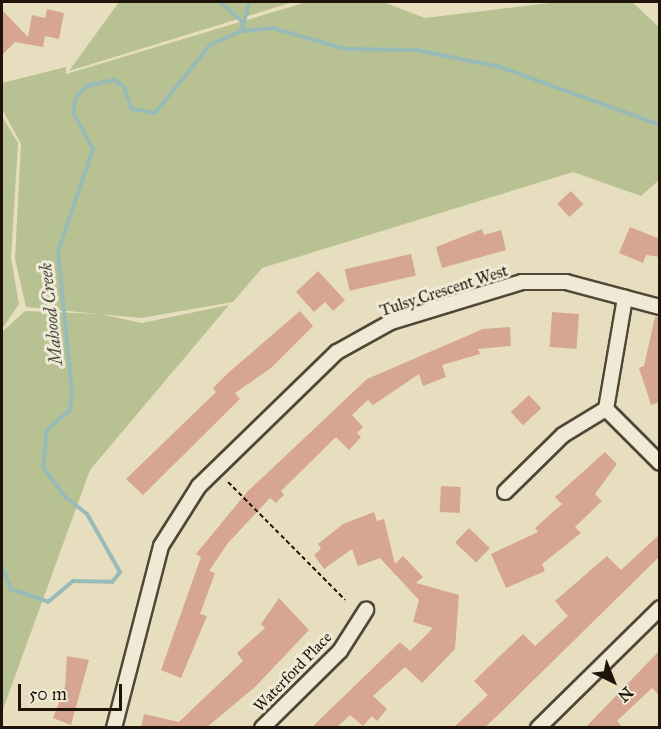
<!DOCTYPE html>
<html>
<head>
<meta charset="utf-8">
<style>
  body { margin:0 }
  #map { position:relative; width:661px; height:729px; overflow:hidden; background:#e7debf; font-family:"IM FELL Great Primer",serif }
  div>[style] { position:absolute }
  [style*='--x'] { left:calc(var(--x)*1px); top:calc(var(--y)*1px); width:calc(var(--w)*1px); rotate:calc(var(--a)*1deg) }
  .green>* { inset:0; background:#b7c191 }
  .stream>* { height:4px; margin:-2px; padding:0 2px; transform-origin:2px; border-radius:2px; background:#98bbb8 }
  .building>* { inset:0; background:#d6a692; transform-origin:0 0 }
  .path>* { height:2px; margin-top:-1px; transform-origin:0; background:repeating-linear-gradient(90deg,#201309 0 4.5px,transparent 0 7.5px) }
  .roads { filter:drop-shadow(2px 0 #524636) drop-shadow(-2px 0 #524636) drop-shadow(0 2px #524636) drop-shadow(0 -2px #524636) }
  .minor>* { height:14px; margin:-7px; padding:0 7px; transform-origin:7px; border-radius:7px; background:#efead5 }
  span { translate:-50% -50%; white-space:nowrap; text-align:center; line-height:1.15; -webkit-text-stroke:6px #efead5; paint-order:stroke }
  .street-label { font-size:16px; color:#201309 }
  .water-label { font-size:18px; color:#4a4e46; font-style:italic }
  .frame { position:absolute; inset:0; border:3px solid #201309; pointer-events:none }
  .north { position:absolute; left:583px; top:651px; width:60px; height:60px; -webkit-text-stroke:4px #efead5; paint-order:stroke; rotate:137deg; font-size:16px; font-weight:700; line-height:24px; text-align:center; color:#201309 }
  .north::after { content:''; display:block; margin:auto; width:21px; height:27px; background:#201309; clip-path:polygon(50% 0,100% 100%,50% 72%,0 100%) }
  .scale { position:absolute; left:18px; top:684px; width:104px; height:27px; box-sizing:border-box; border:3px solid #201309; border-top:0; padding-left:8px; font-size:18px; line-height:21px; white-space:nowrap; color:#201309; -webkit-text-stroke:4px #efead5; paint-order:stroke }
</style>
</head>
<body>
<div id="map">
  <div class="green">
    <div style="clip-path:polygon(119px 2px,293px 2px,69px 71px)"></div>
    <div style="clip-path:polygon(307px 2px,383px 2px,425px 18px,558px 2px,632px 2px,659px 27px,659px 180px,641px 196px,573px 172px,262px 268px,233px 302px,141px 318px,26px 307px,15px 259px,21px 144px,2px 109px,2px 83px,66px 67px,66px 74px)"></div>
    <div style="clip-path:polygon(2px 116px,18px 143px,11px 258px,19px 304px,2px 329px)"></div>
    <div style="clip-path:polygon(229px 305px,90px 470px,2px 712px,2px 332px,25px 311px,100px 314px,142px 323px)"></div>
  </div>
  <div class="stream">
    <div style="--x:220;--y:2;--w:32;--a:41"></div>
    <div style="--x:241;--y:31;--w:32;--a:-5"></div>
    <div style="--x:273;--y:28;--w:75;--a:16.3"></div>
    <div style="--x:345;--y:49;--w:71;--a:0.8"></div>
    <div style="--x:416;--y:50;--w:86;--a:11.4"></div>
    <div style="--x:500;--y:67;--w:170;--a:19.9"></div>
    <div style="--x:2;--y:567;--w:24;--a:68"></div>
    <div style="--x:11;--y:589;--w:39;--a:19"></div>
    <div style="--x:48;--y:602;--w:33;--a:-40"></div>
    <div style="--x:73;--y:581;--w:39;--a:1"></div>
    <div style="--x:112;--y:582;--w:13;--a:-51"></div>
    <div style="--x:120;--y:572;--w:67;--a:-119.6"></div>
    <div style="--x:87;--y:514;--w:28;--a:-142"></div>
    <div style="--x:65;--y:497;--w:37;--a:-126"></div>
    <div style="--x:43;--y:467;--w:37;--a:-84"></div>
    <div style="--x:47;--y:430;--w:30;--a:-41"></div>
    <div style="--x:70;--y:410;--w:18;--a:-84"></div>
    <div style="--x:72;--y:392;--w:142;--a:-95.7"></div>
    <div style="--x:58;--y:251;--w:108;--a:-71.1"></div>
    <div style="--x:93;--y:149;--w:42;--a:-118.4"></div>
    <div style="--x:73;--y:112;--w:15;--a:-79"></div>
    <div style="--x:76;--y:97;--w:16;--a:-45"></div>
    <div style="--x:87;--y:86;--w:28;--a:-13"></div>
    <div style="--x:114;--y:80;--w:12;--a:35"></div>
    <div style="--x:124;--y:87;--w:23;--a:70"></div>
    <div style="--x:132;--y:109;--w:23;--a:10"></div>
    <div style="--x:155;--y:113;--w:87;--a:-51"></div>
    <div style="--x:210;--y:45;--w:34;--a:-24"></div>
    <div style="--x:241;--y:31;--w:30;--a:-73"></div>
  </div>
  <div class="building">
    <div style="clip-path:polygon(47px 9px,64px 13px,59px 39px,45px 36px,43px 47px,15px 42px,2px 55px,2px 10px,28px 37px,32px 15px,45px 18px)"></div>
    <div style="left:571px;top:191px;width:18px;height:19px;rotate:47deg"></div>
    <div style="clip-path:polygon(630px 227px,660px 239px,660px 257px,646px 255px,643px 263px,619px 253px)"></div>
    <div style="clip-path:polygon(482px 229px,484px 235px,501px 230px,506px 250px,442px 268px,436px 247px)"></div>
    <div style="left:411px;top:254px;width:22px;height:68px;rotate:77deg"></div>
    <div style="clip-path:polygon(318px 271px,345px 300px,333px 311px,325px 302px,314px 312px,296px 292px)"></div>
    <div style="clip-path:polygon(300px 311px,313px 326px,271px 368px,235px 393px,240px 399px,143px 495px,126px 479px,216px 392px,213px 388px,228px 373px)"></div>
    <div style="left:552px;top:312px;width:27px;height:35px;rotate:4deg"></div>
    <div style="clip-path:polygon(655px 317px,660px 317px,660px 402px,651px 405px,639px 368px,644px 366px)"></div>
    <div style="clip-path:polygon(510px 327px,511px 346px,478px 349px,480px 354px,442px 365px,446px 377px,423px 386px,419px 374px,373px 405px,368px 400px,352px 415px,363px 427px,357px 433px,361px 437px,349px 450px,336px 437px,281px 491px,284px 495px,276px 503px,270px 498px,228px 543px,209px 571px,215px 573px,200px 614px,207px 616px,181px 678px,161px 670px,201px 557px,196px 554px,247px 492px,367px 379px,483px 329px)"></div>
    <div style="left:529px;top:395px;width:18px;height:25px;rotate:47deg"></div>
    <div style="clip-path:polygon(605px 452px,617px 464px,595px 494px,602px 501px,575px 527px,581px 533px,542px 564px,545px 571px,506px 588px,491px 554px,538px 532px,535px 528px,562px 504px,555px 497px)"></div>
    <div style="left:441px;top:486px;width:20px;height:26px;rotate:3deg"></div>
    <div style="clip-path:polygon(374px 512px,377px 521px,384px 519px,395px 564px,403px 556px,423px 577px,416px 583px,459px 595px,455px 649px,422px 683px,405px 667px,373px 696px,387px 709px,377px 721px,372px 716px,363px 726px,350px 715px,336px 728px,311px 728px,400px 642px,410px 651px,433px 628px,413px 622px,419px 600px,380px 558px,358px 566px,352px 549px,324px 569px,314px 555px,321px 549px,318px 544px,343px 524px)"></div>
    <div style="left:469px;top:528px;width:29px;height:20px;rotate:44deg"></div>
    <div style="clip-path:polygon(660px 534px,660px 556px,497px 716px,484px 728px,453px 728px,488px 695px,474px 681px,503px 653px,523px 634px,535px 646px,568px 616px,555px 601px,607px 556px,621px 570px)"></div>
    <div style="clip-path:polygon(279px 598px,309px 630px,255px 687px,206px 728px,141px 728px,144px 714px,179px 722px,204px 698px,243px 661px,237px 653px,265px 628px,261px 624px)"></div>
    <div style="clip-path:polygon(660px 650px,660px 696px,652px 688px,617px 721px,623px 728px,585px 728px)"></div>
    <div style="clip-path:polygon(67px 656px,89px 660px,71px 725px,53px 718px,65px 687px)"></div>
  </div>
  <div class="path">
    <div style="--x:228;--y:482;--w:166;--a:45.2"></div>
  </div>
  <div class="roads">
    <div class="minor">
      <div style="--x:606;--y:409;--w:113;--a:-80.3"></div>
      <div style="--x:606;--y:409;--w:76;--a:45"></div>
      <div style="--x:505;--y:492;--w:81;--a:-44.5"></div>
      <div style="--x:563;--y:435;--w:50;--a:-31.2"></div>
      <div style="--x:114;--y:728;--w:188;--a:-75.5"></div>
      <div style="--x:161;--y:546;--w:71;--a:-57.7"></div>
      <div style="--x:199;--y:486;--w:192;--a:-44.2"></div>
      <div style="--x:337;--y:352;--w:62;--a:-29.1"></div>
      <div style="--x:391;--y:322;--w:137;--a:-17"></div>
      <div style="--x:522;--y:282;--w:44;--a:0"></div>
      <div style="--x:566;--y:282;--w:97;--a:14.9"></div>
      <div style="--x:262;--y:728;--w:110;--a:-44.6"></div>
      <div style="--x:340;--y:651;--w:49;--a:-57.6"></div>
      <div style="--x:538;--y:728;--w:171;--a:-44.5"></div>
    </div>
  </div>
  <div class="street-label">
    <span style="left:444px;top:291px;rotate:-18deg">Tulsy Crescent West</span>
    <span style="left:293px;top:672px;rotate:-46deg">Waterford Place</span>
  </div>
  <div class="water-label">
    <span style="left:51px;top:314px;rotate:-96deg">Mahood Creek</span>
  </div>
  <div class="frame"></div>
  <div class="north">N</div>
  <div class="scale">50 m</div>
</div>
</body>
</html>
